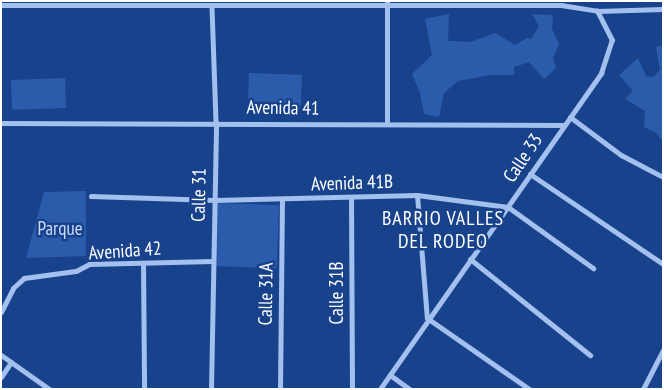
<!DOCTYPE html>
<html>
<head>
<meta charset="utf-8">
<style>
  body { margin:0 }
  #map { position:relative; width:664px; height:390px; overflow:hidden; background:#18438c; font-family:"PT Sans Narrow",sans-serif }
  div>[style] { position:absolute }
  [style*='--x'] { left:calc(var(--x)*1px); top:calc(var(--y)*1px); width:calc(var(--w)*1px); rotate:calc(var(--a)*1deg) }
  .green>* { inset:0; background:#2b5cab; transform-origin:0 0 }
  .pedestrian>* { height:4.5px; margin:-2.25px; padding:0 2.25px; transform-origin:2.25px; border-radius:2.25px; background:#a3c0ee }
  .minor>* { height:5px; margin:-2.5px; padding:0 2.5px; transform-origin:2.5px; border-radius:2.5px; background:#a3c0ee }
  span { translate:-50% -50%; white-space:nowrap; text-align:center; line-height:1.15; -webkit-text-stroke:5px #18438c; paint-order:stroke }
  .street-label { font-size:19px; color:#fff }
  .park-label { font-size:19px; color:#c9dcfa }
  .neighbourhood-label { font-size:20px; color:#fff; letter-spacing:1px }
  .frame { position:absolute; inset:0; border:2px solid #fff; pointer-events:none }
</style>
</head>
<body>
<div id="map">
  <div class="green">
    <div style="clip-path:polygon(449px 14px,448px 41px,470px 42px,495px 33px,515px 45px,527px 38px,531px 39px,539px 26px,532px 14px,553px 15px,552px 29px,559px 44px,553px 58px,556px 68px,544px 79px,529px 62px,514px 67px,514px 75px,490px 75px,458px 81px,444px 93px,439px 117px,424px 114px,420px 93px,412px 74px,432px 55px,425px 19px)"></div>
    <div style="clip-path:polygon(663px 45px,663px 142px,656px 133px,644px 127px,645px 111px,625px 99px,633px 91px,619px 75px,638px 58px,646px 76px,653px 77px,660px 70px,656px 47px)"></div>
    <div style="left:249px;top:73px;width:53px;height:31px;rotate:2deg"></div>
    <div style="left:65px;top:78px;width:30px;height:54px;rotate:88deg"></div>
    <div style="clip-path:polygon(86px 191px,86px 256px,26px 258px,44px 192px)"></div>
    <div style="left:217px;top:203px;width:62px;height:63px;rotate:2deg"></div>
  </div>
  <div class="pedestrian">
    <div style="--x:212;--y:7;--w:115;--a:88"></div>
  </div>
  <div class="minor">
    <div style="--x:1;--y:5;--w:560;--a:0"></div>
    <div style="--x:561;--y:5;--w:36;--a:9"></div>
    <div style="--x:597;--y:11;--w:66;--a:-1.7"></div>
    <div style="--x:570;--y:117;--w:64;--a:36.7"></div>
    <div style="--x:621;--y:155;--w:47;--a:27.6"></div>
    <div style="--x:1;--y:123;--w:563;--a:0.2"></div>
    <div style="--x:387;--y:124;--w:122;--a:-90"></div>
    <div style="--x:530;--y:174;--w:161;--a:34.1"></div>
    <div style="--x:417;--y:195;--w:123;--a:85.4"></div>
    <div style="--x:427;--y:318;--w:124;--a:34.8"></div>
    <div style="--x:91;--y:196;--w:123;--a:1.9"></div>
    <div style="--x:214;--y:200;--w:203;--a:-1.4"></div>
    <div style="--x:417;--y:195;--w:92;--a:7.5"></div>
    <div style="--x:508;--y:207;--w:105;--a:35.7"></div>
    <div style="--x:351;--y:198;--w:191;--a:89.7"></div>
    <div style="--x:470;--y:259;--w:154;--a:38.7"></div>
    <div style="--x:143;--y:263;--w:126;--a:89.5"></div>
    <div style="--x:1;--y:312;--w:27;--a:-63"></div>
    <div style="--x:13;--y:288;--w:15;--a:-42"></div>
    <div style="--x:24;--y:278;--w:52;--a:-7.7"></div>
    <div style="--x:76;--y:271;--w:15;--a:-28"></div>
    <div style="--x:89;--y:264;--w:124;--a:-1.4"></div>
    <div style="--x:1;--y:355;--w:59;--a:35.3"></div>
    <div style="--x:390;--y:375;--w:24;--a:36"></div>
    <div style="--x:1;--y:377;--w:18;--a:-56"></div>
    <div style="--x:211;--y:389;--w:267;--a:-88.9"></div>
    <div style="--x:280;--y:389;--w:189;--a:-89.4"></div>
    <div style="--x:380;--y:389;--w:386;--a:-55"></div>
    <div style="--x:601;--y:73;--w:35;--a:-72"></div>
    <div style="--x:612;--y:40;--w:33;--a:-117"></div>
    <div style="--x:643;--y:389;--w:44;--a:-62.9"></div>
  </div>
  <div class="street-label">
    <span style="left:283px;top:108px;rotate:1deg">Avenida 41</span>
    <span style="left:523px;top:158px;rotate:-56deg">Calle 33</span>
    <span style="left:352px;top:183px;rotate:-2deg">Avenida 41B</span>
    <span style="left:199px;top:195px;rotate:-89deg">Calle 31</span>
    <span style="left:125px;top:251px;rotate:-4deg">Avenida 42</span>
    <span style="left:337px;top:293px;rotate:-90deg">Calle 31B</span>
    <span style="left:266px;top:294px;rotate:-89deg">Calle 31A</span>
  </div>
  <div class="park-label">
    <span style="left:60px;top:229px">Parque</span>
  </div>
  <div class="neighbourhood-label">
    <span style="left:443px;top:230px">BARRIO VALLES<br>DEL RODEO</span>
  </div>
  <div class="frame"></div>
</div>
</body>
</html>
